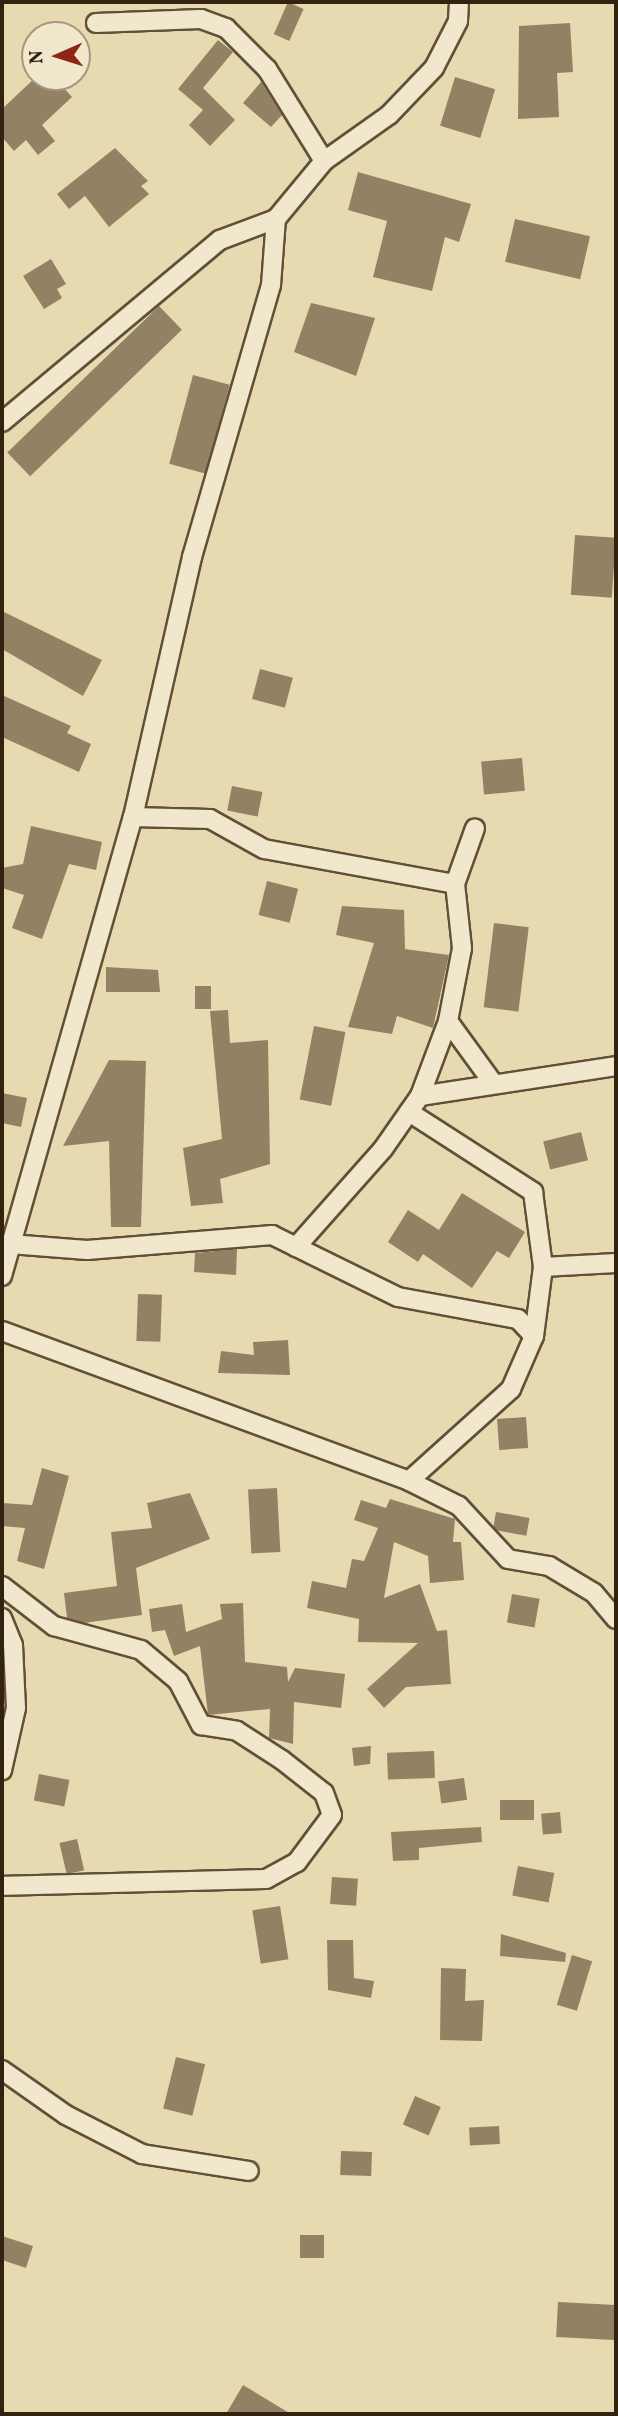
<!DOCTYPE html>
<html>
<head>
<meta charset="utf-8">
<style>
  body { margin:0 }
  #map { position:relative; width:618px; height:2416px; overflow:hidden; background:#e8dab0; font-family:Vollkorn,serif }
  div>[style] { position:absolute }
  [style*='--x'] { left:calc(var(--x)*1px); top:calc(var(--y)*1px); width:calc(var(--w)*1px); rotate:calc(var(--a)*1deg) }
  .building>* { inset:0; background:#928263; transform-origin:0 0 }
  .roads { filter:drop-shadow(2px 0 #615038) drop-shadow(-2px 0 #615038) drop-shadow(0 2px #615038) drop-shadow(0 -2px #615038) }
  .street>* { height:18px; margin:-9px; padding:0 9px; transform-origin:9px; border-radius:9px; background:#f0e7cc }
  span { translate:-50% -50%; white-space:nowrap; text-align:center; line-height:1.15; -webkit-text-stroke:5px #f0e7cc; paint-order:stroke }
  .frame { position:absolute; inset:0; border:4px solid #342210; pointer-events:none }
  .north { position:absolute; left:21px; top:21px; width:70px; height:70px; box-sizing:border-box; background:#f0e7cc; border:2px solid #a59881; border-radius:50%; rotate:267deg; font-size:19px; font-weight:700; line-height:28px; text-align:center; color:#342210 }
  .north::after { content:''; display:block; margin:auto; width:24px; height:32px; background:#8f2418; clip-path:polygon(50% 0,100% 100%,50% 72%,0 100%) }
</style>
</head>
<body>
<div id="map">
  <div class="building">
    <div style="left:288px;top:2px;width:17px;height:35px;rotate:24deg"></div>
    <div style="clip-path:polygon(570px 23px,573px 72px,557px 73px,559px 117px,518px 119px,519px 26px)"></div>
    <div style="clip-path:polygon(218px 40px,233px 52px,203px 88px,235px 120px,210px 146px,189px 125px,203px 110px,178px 89px)"></div>
    <div style="clip-path:polygon(36px 77px,54px 77px,72px 97px,42px 125px,55px 141px,38px 155px,26px 140px,14px 151px,2px 137px,2px 109px)"></div>
    <div style="left:455px;top:77px;width:42px;height:51px;rotate:17deg"></div>
    <div style="clip-path:polygon(261px 82px,282px 115px,271px 127px,243px 103px)"></div>
    <div style="clip-path:polygon(115px 148px,148px 181px,141px 186px,149px 194px,109px 227px,85px 196px,69px 209px,57px 194px)"></div>
    <div style="clip-path:polygon(358px 172px,471px 204px,459px 242px,445px 237px,432px 291px,373px 277px,387px 221px,348px 210px)"></div>
    <div style="left:515px;top:219px;width:77px;height:44px;rotate:13deg"></div>
    <div style="clip-path:polygon(51px 259px,66px 284px,57px 289px,62px 298px,44px 309px,23px 276px)"></div>
    <div style="clip-path:polygon(311px 303px,375px 318px,356px 376px,294px 352px)"></div>
    <div style="left:159px;top:306px;width:33px;height:211px;rotate:46deg"></div>
    <div style="left:193px;top:375px;width:38px;height:92px;rotate:15deg"></div>
    <div style="left:575px;top:535px;width:41px;height:60px;rotate:4deg"></div>
    <div style="clip-path:polygon(2px 611px,102px 660px,83px 696px,2px 649px)"></div>
    <div style="left:260px;top:669px;width:34px;height:31px;rotate:15deg"></div>
    <div style="clip-path:polygon(2px 695px,71px 726px,67px 733px,91px 744px,79px 772px,2px 737px)"></div>
    <div style="left:522px;top:758px;width:33px;height:41px;rotate:85deg"></div>
    <div style="left:232px;top:786px;width:31px;height:25px;rotate:11deg"></div>
    <div style="clip-path:polygon(31px 826px,102px 842px,96px 870px,69px 864px,42px 939px,12px 928px,24px 895px,2px 888px,2px 868px,23px 864px)"></div>
    <div style="left:267px;top:881px;width:32px;height:35px;rotate:14deg"></div>
    <div style="clip-path:polygon(342px 906px,404px 910px,405px 949px,449px 955px,433px 1028px,397px 1016px,392px 1034px,348px 1027px,374px 943px,336px 935px)"></div>
    <div style="left:494px;top:923px;width:35px;height:85px;rotate:7deg"></div>
    <div style="clip-path:polygon(106px 967px,158px 970px,160px 992px,106px 992px)"></div>
    <div style="left:211px;top:986px;width:23px;height:16px;rotate:90deg"></div>
    <div style="clip-path:polygon(228px 1010px,230px 1043px,268px 1040px,270px 1164px,220px 1179px,223px 1203px,191px 1206px,183px 1148px,222px 1139px,210px 1011px)"></div>
    <div style="left:314px;top:1026px;width:32px;height:75px;rotate:11deg"></div>
    <div style="clip-path:polygon(109px 1060px,146px 1061px,141px 1227px,111px 1227px,109px 1141px,63px 1146px)"></div>
    <div style="clip-path:polygon(2px 1093px,27px 1098px,21px 1127px,2px 1123px)"></div>
    <div style="left:581px;top:1132px;width:29px;height:39px;rotate:76deg"></div>
    <div style="clip-path:polygon(462px 1193px,525px 1232px,509px 1258px,497px 1251px,472px 1288px,423px 1254px,418px 1262px,388px 1242px,408px 1210px,439px 1230px)"></div>
    <div style="clip-path:polygon(237px 1249px,236px 1275px,194px 1272px,195px 1253px)"></div>
    <div style="left:138px;top:1294px;width:24px;height:47px;rotate:2deg"></div>
    <div style="clip-path:polygon(288px 1340px,290px 1375px,218px 1373px,221px 1351px,254px 1355px,253px 1342px)"></div>
    <div style="left:526px;top:1417px;width:31px;height:29px;rotate:86deg"></div>
    <div style="clip-path:polygon(42px 1468px,69px 1476px,44px 1569px,17px 1561px,25px 1528px,2px 1526px,2px 1503px,32px 1505px)"></div>
    <div style="left:277px;top:1488px;width:64px;height:29px;rotate:87deg"></div>
    <div style="clip-path:polygon(190px 1493px,210px 1539px,136px 1568px,142px 1615px,84px 1623px,67px 1618px,64px 1593px,117px 1586px,111px 1532px,152px 1528px,147px 1503px)"></div>
    <div style="clip-path:polygon(390px 1499px,455px 1519px,453px 1542px,461px 1542px,464px 1580px,430px 1583px,428px 1556px,394px 1542px,384px 1598px,420px 1584px,437px 1631px,447px 1630px,451px 1684px,406px 1687px,384px 1708px,367px 1689px,418px 1643px,358px 1642px,359px 1619px,307px 1608px,312px 1581px,346px 1588px,352px 1559px,364px 1561px,378px 1528px,354px 1520px,361px 1500px,386px 1508px)"></div>
    <div style="left:496px;top:1512px;width:34px;height:18px;rotate:10deg"></div>
    <div style="left:512px;top:1594px;width:28px;height:29px;rotate:10deg"></div>
    <div style="clip-path:polygon(243px 1603px,245px 1662px,287px 1667px,288px 1682px,295px 1668px,345px 1674px,341px 1708px,294px 1702px,293px 1744px,269px 1738px,270px 1709px,208px 1715px,200px 1646px,174px 1656px,165px 1630px,152px 1632px,149px 1609px,182px 1604px,186px 1632px,222px 1619px,220px 1604px)"></div>
    <div style="clip-path:polygon(371px 1746px,370px 1764px,354px 1766px,352px 1748px)"></div>
    <div style="left:434px;top:1751px;width:27px;height:47px;rotate:88deg"></div>
    <div style="left:39px;top:1774px;width:31px;height:27px;rotate:11deg"></div>
    <div style="left:464px;top:1778px;width:22px;height:26px;rotate:82deg"></div>
    <div style="left:500px;top:1800px;width:34px;height:20px"></div>
    <div style="left:560px;top:1812px;width:21px;height:19px;rotate:85deg"></div>
    <div style="clip-path:polygon(481px 1827px,482px 1842px,419px 1848px,419px 1860px,393px 1861px,391px 1832px)"></div>
    <div style="left:77px;top:1839px;width:32px;height:18px;rotate:77deg"></div>
    <div style="left:518px;top:1866px;width:37px;height:30px;rotate:11deg"></div>
    <div style="left:332px;top:1877px;width:26px;height:27px;rotate:4deg"></div>
    <div style="left:280px;top:1906px;width:54px;height:28px;rotate:81deg"></div>
    <div style="clip-path:polygon(501px 1934px,566px 1953px,565px 1962px,500px 1956px)"></div>
    <div style="clip-path:polygon(327px 1940px,353px 1940px,354px 1978px,374px 1981px,371px 1998px,328px 1990px)"></div>
    <div style="left:572px;top:1955px;width:21px;height:52px;rotate:17deg"></div>
    <div style="clip-path:polygon(441px 1968px,466px 1969px,465px 2001px,484px 2000px,482px 2041px,440px 2040px)"></div>
    <div style="left:176px;top:2057px;width:30px;height:53px;rotate:14deg"></div>
    <div style="left:415px;top:2096px;width:28px;height:31px;rotate:23deg"></div>
    <div style="left:499px;top:2126px;width:18px;height:30px;rotate:87deg"></div>
    <div style="left:341px;top:2151px;width:31px;height:24px;rotate:2deg"></div>
    <div style="left:300px;top:2235px;width:24px;height:23px"></div>
    <div style="clip-path:polygon(2px 2236px,33px 2246px,26px 2268px,2px 2260px)"></div>
    <div style="left:558px;top:2302px;width:58px;height:35px;rotate:3deg"></div>
    <div style="clip-path:polygon(243px 2385px,291px 2414px,226px 2414px)"></div>
  </div>
  <div class="roads">
    <div class="street">
      <div style="--x:96;--y:23;--w:105;--a:-2.2"></div>
      <div style="--x:201;--y:19;--w:27;--a:20"></div>
      <div style="--x:226;--y:28;--w:58;--a:45"></div>
      <div style="--x:267;--y:69;--w:108;--a:58.2"></div>
      <div style="--x:2;--y:422;--w:284;--a:-39.9"></div>
      <div style="--x:220;--y:240;--w:60;--a:-20.6"></div>
      <div style="--x:276;--y:219;--w:75;--a:-50.4"></div>
      <div style="--x:324;--y:161;--w:80;--a:-35.3"></div>
      <div style="--x:389;--y:115;--w:65;--a:-46.2"></div>
      <div style="--x:434;--y:68;--w:53;--a:-62.9"></div>
      <div style="--x:458;--y:21;--w:19;--a:-87"></div>
      <div style="--x:133;--y:817;--w:77;--a:1.5"></div>
      <div style="--x:210;--y:819;--w:62;--a:29.1"></div>
      <div style="--x:264;--y:849;--w:194;--a:10.4"></div>
      <div style="--x:448;--y:1021;--w:77;--a:54"></div>
      <div style="--x:420;--y:1096;--w:198;--a:-8.7"></div>
      <div style="--x:409;--y:1112;--w:148;--a:32.8"></div>
      <div style="--x:533;--y:1192;--w:76;--a:82.4"></div>
      <div style="--x:543;--y:1267;--w:70;--a:97.4"></div>
      <div style="--x:10;--y:1244;--w:77;--a:4.5"></div>
      <div style="--x:87;--y:1250;--w:186;--a:-4.6"></div>
      <div style="--x:272;--y:1235;--w:140;--a:26.2"></div>
      <div style="--x:398;--y:1297;--w:122;--a:10.4"></div>
      <div style="--x:518;--y:1319;--w:23;--a:47"></div>
      <div style="--x:534;--y:1336;--w:58;--a:113.5"></div>
      <div style="--x:511;--y:1389;--w:137;--a:138"></div>
      <div style="--x:296;--y:1247;--w:131;--a:-48.4"></div>
      <div style="--x:383;--y:1149;--w:65;--a:-55.1"></div>
      <div style="--x:420;--y:1096;--w:80;--a:-69.5"></div>
      <div style="--x:448;--y:1021;--w:74;--a:-79.1"></div>
      <div style="--x:462;--y:948;--w:64;--a:-96.2"></div>
      <div style="--x:455;--y:884;--w:59;--a:-70.3"></div>
      <div style="--x:543;--y:1267;--w:73;--a:-3.1"></div>
      <div style="--x:2;--y:1276;--w:477;--a:-74.1"></div>
      <div style="--x:133;--y:817;--w:267;--a:-77.2"></div>
      <div style="--x:192;--y:557;--w:283;--a:-73.8"></div>
      <div style="--x:271;--y:285;--w:66;--a:-85.7"></div>
      <div style="--x:2;--y:1331;--w:434;--a:20.2"></div>
      <div style="--x:409;--y:1481;--w:56;--a:26.6"></div>
      <div style="--x:459;--y:1506;--w:72;--a:47.2"></div>
      <div style="--x:508;--y:1559;--w:42;--a:9.7"></div>
      <div style="--x:549;--y:1566;--w:52;--a:31"></div>
      <div style="--x:594;--y:1593;--w:34;--a:50"></div>
      <div style="--x:2;--y:1586;--w:66;--a:37.6"></div>
      <div style="--x:54;--y:1626;--w:90;--a:15.4"></div>
      <div style="--x:141;--y:1650;--w:48;--a:40"></div>
      <div style="--x:178;--y:1681;--w:50;--a:62.4"></div>
      <div style="--x:201;--y:1725;--w:36;--a:9"></div>
      <div style="--x:237;--y:1731;--w:54;--a:32.8"></div>
      <div style="--x:282;--y:1760;--w:53;--a:38.2"></div>
      <div style="--x:324;--y:1793;--w:23;--a:70"></div>
      <div style="--x:332;--y:1815;--w:59;--a:126.7"></div>
      <div style="--x:297;--y:1862;--w:35;--a:151"></div>
      <div style="--x:266;--y:1879;--w:264;--a:178.5"></div>
      <div style="--x:2;--y:1618;--w:29;--a:68"></div>
      <div style="--x:13;--y:1645;--w:63;--a:87.3"></div>
      <div style="--x:16;--y:1708;--w:64;--a:102.7"></div>
      <div style="--x:2;--y:2070;--w:78;--a:35.1"></div>
      <div style="--x:66;--y:2115;--w:85;--a:27.2"></div>
      <div style="--x:142;--y:2154;--w:108;--a:9"></div>
    </div>
  </div>
  <div class="frame"></div>
  <div class="north">N</div>
</div>
</body>
</html>
